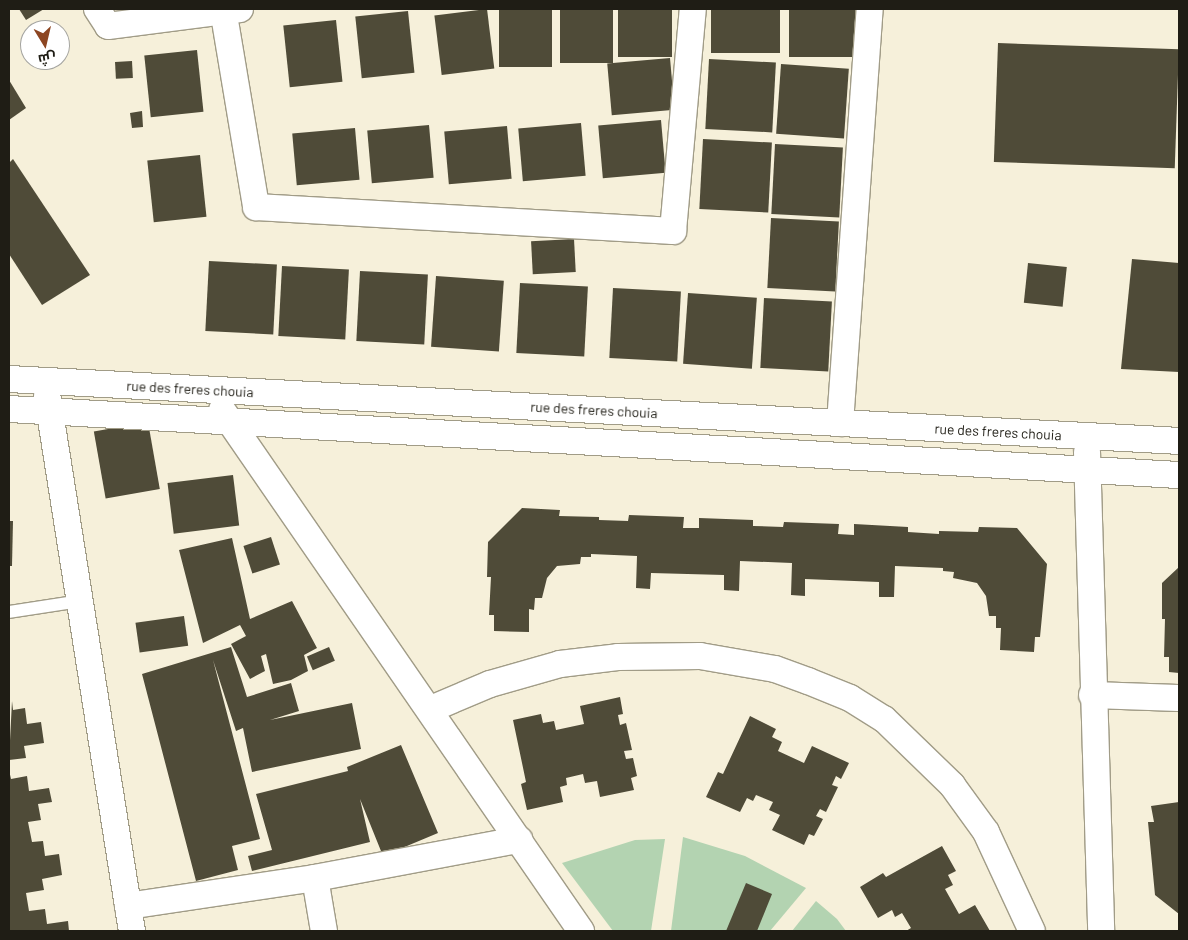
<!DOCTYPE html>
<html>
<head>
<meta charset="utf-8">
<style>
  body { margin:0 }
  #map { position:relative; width:1188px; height:940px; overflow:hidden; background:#f6f0da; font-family:Barlow,Cairo,sans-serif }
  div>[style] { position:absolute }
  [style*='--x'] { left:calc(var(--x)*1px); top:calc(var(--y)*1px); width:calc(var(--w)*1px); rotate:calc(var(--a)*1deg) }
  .green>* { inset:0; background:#b3d3b1 }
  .building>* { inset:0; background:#4f4b38; transform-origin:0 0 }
  .roads { filter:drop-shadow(1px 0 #a19c87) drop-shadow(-1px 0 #a19c87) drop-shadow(0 1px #a19c87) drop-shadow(0 -1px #a19c87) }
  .lane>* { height:12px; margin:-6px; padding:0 6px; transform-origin:6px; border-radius:6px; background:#fff }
  .street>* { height:26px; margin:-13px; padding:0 13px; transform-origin:13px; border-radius:13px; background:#fff }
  span { translate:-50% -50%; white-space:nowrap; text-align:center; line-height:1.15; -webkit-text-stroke:5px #fff; paint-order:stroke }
  .street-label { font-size:14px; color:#1f1d15 }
  .frame { position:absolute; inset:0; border:10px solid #1f1d15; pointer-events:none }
  .north { position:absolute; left:20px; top:20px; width:50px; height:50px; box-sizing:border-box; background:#fff; border:1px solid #a5a5a1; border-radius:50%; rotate:171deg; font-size:14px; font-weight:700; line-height:20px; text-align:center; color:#1f1d15 }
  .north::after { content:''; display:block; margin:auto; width:18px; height:22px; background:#8d4622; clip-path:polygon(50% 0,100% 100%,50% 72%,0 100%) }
</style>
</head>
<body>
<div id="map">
  <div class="green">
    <div style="clip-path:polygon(683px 837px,745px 856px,806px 888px,770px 931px,671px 931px)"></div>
    <div style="clip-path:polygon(665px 839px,651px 931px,613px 931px,562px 863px,635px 840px)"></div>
    <div style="clip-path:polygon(816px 901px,837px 919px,846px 931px,792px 931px)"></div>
  </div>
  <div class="building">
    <div style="clip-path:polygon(19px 9px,44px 9px,26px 20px)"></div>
    <div style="left:487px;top:9px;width:60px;height:53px;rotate:83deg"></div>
    <div style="left:499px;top:9px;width:53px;height:58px"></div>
    <div style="left:560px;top:9px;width:53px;height:54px"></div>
    <div style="left:618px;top:9px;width:54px;height:48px"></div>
    <div style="left:711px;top:9px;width:69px;height:44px"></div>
    <div style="left:789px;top:9px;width:68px;height:48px"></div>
    <div style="left:408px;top:11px;width:62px;height:53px;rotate:84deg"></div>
    <div style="left:336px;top:20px;width:62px;height:53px;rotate:84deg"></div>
    <div style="left:998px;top:43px;width:181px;height:119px;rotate:2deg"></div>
    <div style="left:197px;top:50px;width:62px;height:53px;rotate:84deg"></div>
    <div style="left:670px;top:58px;width:52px;height:63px;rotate:85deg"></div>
    <div style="left:709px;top:59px;width:67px;height:70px;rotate:3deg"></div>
    <div style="left:132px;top:61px;width:17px;height:17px;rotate:87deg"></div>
    <div style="left:781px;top:64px;width:68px;height:70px;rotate:4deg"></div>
    <div style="clip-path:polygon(9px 80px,26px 108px,9px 120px)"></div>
    <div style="clip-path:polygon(142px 111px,143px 127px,132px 128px,130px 113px)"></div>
    <div style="left:661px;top:120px;width:53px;height:63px;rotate:85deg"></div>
    <div style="left:581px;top:123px;width:53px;height:63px;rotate:85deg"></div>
    <div style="left:429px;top:125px;width:53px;height:62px;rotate:85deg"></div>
    <div style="left:507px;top:126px;width:53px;height:63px;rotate:85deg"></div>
    <div style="left:355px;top:128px;width:52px;height:63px;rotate:85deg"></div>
    <div style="left:703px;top:139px;width:69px;height:70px;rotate:3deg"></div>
    <div style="left:775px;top:144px;width:68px;height:70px;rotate:3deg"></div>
    <div style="left:200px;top:155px;width:62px;height:53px;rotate:84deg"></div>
    <div style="clip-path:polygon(13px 159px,90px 275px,42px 305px,9px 254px,9px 163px)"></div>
    <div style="left:771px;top:218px;width:68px;height:70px;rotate:3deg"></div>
    <div style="left:574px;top:239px;width:33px;height:43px;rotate:87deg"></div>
    <div style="clip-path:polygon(1132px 259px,1179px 263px,1179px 372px,1121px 369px)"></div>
    <div style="left:209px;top:261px;width:68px;height:70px;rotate:3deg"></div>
    <div style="left:1028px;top:263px;width:39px;height:40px;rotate:6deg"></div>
    <div style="left:282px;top:266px;width:67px;height:70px;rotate:3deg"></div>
    <div style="left:360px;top:271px;width:68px;height:70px;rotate:3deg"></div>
    <div style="left:436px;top:276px;width:68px;height:71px;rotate:4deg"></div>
    <div style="left:520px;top:283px;width:68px;height:70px;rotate:3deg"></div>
    <div style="left:613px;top:288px;width:68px;height:70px;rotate:3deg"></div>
    <div style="left:688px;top:293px;width:69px;height:71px;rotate:4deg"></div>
    <div style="left:764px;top:298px;width:68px;height:70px;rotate:3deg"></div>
    <div style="left:148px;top:422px;width:68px;height:55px;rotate:80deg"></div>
    <div style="left:233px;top:475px;width:51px;height:66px;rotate:83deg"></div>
    <div style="clip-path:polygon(522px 508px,560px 510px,559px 516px,599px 517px,599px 520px,628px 521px,629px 515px,684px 517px,683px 528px,699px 528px,699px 518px,753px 520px,753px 526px,783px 527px,784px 522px,839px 524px,838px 534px,854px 535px,854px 524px,908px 527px,908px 532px,939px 534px,939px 531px,978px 532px,979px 527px,1017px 528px,1047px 564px,1040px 637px,1035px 637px,1034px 652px,1000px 650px,1001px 628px,996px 628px,996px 616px,989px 616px,986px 596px,977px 583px,953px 578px,954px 572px,943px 571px,943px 568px,895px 566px,894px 597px,879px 597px,879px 582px,805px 579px,805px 596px,791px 595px,792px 563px,740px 561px,739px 591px,724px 590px,724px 575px,651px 573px,650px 589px,636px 588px,637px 556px,591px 554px,591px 557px,581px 557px,580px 564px,557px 566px,547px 578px,542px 598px,535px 598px,534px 610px,529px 609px,529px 632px,494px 631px,494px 615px,489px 615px,491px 577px,487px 577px,488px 542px)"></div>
    <div style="clip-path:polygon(9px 521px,13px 521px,12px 566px,9px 566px)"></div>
    <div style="left:271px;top:537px;width:29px;height:29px;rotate:72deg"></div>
    <div style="clip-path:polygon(232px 538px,250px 619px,292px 601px,317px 648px,304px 655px,308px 671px,291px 680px,273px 684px,266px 654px,261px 656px,265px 671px,250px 679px,231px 644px,246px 636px,240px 625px,203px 643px,179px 550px)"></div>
    <div style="clip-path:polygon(1179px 567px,1179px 673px,1169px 672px,1169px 657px,1164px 657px,1165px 619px,1162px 619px,1162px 583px)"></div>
    <div style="left:184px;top:616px;width:30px;height:49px;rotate:82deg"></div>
    <div style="clip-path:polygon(231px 647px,247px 697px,291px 683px,299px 711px,270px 720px,352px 703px,361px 749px,252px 772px,243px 728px,236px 731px,213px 660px,260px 839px,232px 846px,238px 870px,196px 881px,142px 674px)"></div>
    <div style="left:329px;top:647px;width:15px;height:24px;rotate:67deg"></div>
    <div style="clip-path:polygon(620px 697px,623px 714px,618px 715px,620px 725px,626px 723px,632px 750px,624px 751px,626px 759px,633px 758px,637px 776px,631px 778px,634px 790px,600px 797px,597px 781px,585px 783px,583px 774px,566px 778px,567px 785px,560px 787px,563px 802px,527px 810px,521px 784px,526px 782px,513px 720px,541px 714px,543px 723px,554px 721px,556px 730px,584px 724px,580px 706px)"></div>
    <div style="clip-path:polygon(12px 701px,13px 710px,25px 708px,27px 724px,41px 722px,44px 743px,24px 746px,26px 758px,9px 760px)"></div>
    <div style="clip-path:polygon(750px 716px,776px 729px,772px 737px,782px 742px,778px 751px,804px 763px,812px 746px,849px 763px,841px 779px,836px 776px,832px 785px,838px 787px,826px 812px,820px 809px,816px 816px,823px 819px,814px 836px,809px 834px,804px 845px,772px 830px,780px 815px,769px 810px,773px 802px,756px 795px,753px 801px,747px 798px,740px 812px,706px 797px,718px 772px,723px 774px)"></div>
    <div style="clip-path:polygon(401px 745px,438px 833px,383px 856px,360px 799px,370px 842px,252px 871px,248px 856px,272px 850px,256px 794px,348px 771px,347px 767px)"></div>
    <div style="clip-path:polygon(9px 770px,11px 779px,27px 776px,29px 791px,49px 788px,52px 802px,38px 804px,41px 820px,28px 822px,32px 842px,43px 841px,45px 856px,59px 854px,62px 875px,42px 879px,44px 890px,26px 893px,29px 911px,45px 909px,47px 924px,68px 921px,69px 931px,9px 931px)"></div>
    <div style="clip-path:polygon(1179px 802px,1179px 914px,1155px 895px,1148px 822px,1154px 822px,1151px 806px)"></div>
    <div style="clip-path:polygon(942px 846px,956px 871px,948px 875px,953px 885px,945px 889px,959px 914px,975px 905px,990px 931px,906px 931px,911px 928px,902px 913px,895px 917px,892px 910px,878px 918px,860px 887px,883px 873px,886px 877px)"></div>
    <div style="clip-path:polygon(746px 883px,772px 894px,757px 931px,726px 931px)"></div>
  </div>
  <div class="roads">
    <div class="lane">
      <div style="--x:9;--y:612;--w:72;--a:-8.8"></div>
    </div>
    <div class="street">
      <div style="--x:97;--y:9;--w:20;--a:57"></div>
      <div style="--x:108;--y:26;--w:133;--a:-7.3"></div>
      <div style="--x:223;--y:9;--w:201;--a:80.5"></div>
      <div style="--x:256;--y:207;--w:418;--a:3.3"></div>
      <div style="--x:673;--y:231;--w:223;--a:-84.9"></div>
      <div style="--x:9;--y:379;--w:1172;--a:3.03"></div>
      <div style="--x:47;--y:394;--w:544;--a:81.01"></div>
      <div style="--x:9;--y:409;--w:1172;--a:3.23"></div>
      <div style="--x:222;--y:410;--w:633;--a:55.43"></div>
      <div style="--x:840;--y:423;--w:415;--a:-85.9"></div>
      <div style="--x:1087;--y:452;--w:479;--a:88.3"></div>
      <div style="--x:1092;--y:695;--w:87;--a:2"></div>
      <div style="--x:431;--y:709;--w:64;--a:-23"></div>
      <div style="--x:490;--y:684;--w:73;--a:-15.9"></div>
      <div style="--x:560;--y:664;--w:58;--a:-6.9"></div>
      <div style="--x:618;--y:657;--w:82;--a:-0.7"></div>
      <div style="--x:700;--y:656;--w:76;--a:9.8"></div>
      <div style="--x:775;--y:669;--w:35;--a:20"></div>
      <div style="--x:808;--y:681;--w:45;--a:22"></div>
      <div style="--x:850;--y:698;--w:40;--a:32"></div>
      <div style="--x:884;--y:719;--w:95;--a:44.1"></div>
      <div style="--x:952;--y:785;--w:58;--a:54.1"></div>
      <div style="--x:986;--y:832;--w:109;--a:65.1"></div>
      <div style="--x:315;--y:878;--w:54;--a:80.4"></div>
      <div style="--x:128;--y:906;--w:189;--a:-8.5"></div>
      <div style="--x:315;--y:878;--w:208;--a:-10.6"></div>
    </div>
  </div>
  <div class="street-label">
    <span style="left:190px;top:389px;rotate:3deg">rue des freres chouia</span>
    <span style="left:594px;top:410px;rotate:3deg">rue des freres chouia</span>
    <span style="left:998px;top:432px;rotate:3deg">rue des freres chouia</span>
  </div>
  <div class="frame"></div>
  <div class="north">ش</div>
</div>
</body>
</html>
